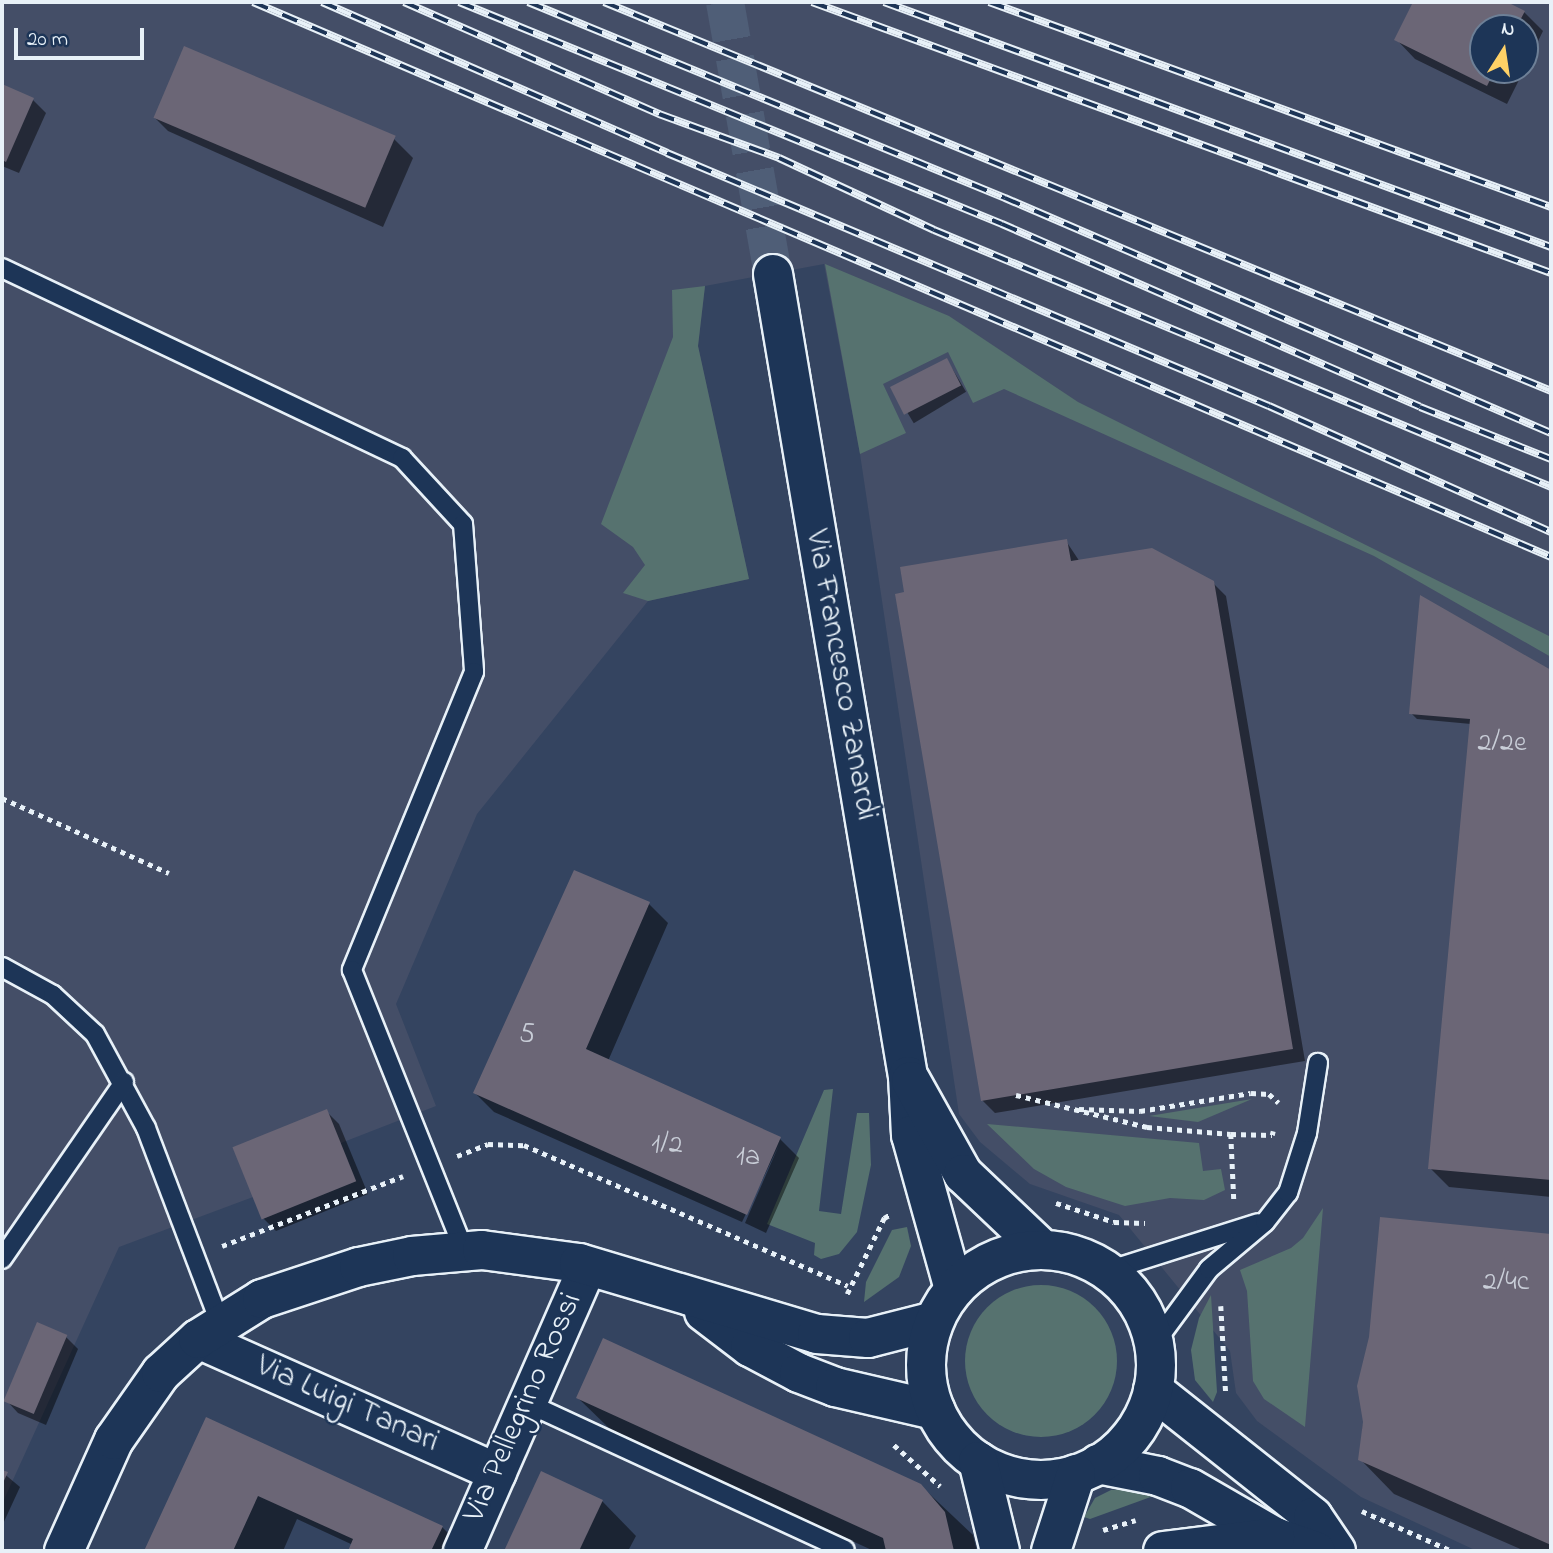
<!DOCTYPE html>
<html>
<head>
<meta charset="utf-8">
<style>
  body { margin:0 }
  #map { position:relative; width:1553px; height:1553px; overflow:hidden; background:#344460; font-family:"Indie Flower",sans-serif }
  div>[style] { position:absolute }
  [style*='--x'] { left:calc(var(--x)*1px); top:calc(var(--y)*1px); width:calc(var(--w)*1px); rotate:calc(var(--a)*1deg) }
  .built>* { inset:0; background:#444e67 }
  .green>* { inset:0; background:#56726f }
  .round { border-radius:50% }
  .shadow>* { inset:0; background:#0007; transform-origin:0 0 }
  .building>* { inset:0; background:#6b6676; transform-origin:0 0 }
  .primary-tunnel>* { height:38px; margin-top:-19px; transform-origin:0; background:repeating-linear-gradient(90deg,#4f5e77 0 38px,transparent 0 57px) }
  .path>* { height:4.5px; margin-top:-2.25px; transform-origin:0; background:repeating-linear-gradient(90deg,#e8f1f8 0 5px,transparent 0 10px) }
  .roads { filter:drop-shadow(2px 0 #e8f1f8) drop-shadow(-2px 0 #e8f1f8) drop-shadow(0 2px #e8f1f8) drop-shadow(0 -2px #e8f1f8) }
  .service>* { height:18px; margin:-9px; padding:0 9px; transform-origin:9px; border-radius:9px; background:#1d3557 }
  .minor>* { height:37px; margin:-18.5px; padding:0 18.5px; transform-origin:18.5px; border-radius:18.5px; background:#1d3557 }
  .tertiary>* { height:38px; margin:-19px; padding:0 19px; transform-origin:19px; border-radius:19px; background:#1d3557 }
  .primary>* { height:38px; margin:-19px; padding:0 19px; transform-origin:19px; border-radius:19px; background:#1d3557 }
  .primary>.ring { margin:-19px; padding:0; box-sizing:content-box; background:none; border:38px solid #1d3557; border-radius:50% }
  .rail>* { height:8px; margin-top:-4px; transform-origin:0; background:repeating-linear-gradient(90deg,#1d3557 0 16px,#e8f1f8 0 32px); box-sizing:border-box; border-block:2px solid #e8f1f8 }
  span { translate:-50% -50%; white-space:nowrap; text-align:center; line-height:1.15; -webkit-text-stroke:5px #1d3557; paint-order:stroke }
  .number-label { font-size:28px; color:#c9ced8 }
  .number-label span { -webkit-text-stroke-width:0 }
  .street-label { font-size:32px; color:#e8f1f8 }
  .frame { position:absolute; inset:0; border:4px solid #e8f1f8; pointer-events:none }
  .north { position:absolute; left:1469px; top:14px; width:70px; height:70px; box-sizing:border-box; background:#1d3557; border:2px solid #6e8097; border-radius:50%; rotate:12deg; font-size:19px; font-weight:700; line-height:28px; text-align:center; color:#e8f1f8 }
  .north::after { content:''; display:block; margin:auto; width:24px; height:32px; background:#ffd166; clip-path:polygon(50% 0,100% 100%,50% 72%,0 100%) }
  .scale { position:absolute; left:14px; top:28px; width:130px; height:32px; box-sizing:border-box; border:4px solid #e8f1f8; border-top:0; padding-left:9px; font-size:21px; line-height:24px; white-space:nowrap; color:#e8f1f8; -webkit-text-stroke:5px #1d3557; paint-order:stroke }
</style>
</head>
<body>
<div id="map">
  <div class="built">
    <div style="clip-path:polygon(evenodd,2px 2px,1551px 2px,1551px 1551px,1477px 1551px,1361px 1497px,1257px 1421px,1236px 1393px,1230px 1351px,1119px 1215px,1030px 1184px,980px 1142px,959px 1114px,860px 454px,824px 264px,705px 286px,698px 346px,749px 579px,648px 601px,477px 814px,396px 1004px,436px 1106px,341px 1143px,253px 1197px,119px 1247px,2px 1504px,2px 2px,1483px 28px,1525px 28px,1525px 70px,1483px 70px,1483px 28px)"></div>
  </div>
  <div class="green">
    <div style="clip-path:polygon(825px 264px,949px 316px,1078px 402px,1551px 637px,1551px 657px,1374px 556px,1004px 389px,973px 403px,948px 352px,883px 384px,906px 433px,860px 454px)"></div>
    <div style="clip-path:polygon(705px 286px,698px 346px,749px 579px,648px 601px,623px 593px,645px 565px,633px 547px,601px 524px,673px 337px,672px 290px)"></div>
    <div style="clip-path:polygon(833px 1089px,819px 1211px,841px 1214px,857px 1113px,869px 1113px,871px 1165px,857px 1232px,839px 1254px,821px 1259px,814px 1255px,815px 1243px,767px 1224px,824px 1090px)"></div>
    <div style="clip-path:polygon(1252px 1099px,1198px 1122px,1149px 1116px)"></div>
    <div style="clip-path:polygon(987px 1124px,1199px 1143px,1203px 1171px,1221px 1169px,1225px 1190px,1204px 1200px,1170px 1198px,1125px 1206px,1066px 1187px,1034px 1169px)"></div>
    <div style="clip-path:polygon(1323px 1208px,1305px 1427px,1264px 1399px,1253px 1381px,1247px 1291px,1240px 1270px,1291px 1248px,1303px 1238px)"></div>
    <div style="clip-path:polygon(907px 1227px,911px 1246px,899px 1277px,864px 1302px,866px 1282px,892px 1230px)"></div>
    <div class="round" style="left:965px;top:1285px;width:152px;height:152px"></div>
    <div style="clip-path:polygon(1211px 1295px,1217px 1392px,1213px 1402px,1195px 1380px,1191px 1350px,1199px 1318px)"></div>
    <div style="clip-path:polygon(1134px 1488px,1159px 1494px,1090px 1519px,1084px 1517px,1095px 1498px,1111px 1490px)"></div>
  </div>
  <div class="shadow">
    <div style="clip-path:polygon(1415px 2px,1503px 2px,1524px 12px,1543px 31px,1525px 68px,1525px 28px,1483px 28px,1483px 70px,1524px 70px,1507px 104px,1415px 59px,1396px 39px)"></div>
    <div style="clip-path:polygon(2px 86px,33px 100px,46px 113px,19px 173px,2px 166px)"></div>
    <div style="clip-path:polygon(155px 118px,394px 139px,413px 158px,383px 227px,168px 131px)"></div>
    <div style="left:947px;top:360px;width:37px;height:61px;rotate:59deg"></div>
    <div style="clip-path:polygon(1066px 541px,1080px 562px,1213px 583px,1226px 596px,1305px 1061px,995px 1113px,982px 1100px,906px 594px)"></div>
    <div style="clip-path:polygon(1422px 598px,1551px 672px,1551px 1197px,1449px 1187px,1430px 1168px,1471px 724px,1417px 719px,1411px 713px)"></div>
    <div style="clip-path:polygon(649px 904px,668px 923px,608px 1061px,780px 1139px,799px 1158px,766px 1233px,745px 1223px,779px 1145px,742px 1222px,494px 1112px,475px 1093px)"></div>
    <div style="clip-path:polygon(326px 1111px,339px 1124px,368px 1194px,276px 1231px,263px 1218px)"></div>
    <div style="clip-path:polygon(1381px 1219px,1551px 1236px,1551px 1551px,1525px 1551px,1394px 1494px,1360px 1459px)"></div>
    <div style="clip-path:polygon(66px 1337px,78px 1349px,46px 1425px,18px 1413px,6px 1400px)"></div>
    <div style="clip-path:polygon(578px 1398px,920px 1485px,973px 1535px,977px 1551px,874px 1551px,613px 1432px)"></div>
    <div style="clip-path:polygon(207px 1420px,442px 1527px,466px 1551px,349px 1551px,353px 1545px,297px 1519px,283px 1551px,146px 1551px)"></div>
    <div style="clip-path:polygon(2px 1472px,20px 1487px,2px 1526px)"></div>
    <div style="clip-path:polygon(542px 1474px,602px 1501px,636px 1536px,628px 1551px,506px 1551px)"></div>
  </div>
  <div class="building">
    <div style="clip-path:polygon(1413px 2px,1507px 2px,1525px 11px,1516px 28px,1483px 28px,1483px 70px,1495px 70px,1487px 86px,1394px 40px)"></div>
    <div style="left:184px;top:46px;width:230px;height:78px;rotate:23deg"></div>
    <div style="clip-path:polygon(2px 84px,34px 98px,6px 162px,2px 160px)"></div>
    <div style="left:947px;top:358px;width:31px;height:64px;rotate:63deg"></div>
    <div style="clip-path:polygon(1067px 539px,1071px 561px,1152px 548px,1214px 581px,1293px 1049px,981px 1101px,895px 594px,904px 592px,900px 567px)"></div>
    <div style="clip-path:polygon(1420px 595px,1551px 670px,1551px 1180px,1428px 1169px,1470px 719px,1409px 714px)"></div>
    <div style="clip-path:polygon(574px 870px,650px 902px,586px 1049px,781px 1137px,747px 1215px,473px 1093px)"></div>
    <div style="left:327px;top:1109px;width:78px;height:102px;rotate:68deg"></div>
    <div style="clip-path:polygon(1380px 1217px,1551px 1234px,1551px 1545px,1358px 1460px,1363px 1422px,1357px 1386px,1369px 1337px)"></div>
    <div style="left:37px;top:1322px;width:33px;height:86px;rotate:23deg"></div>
    <div style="clip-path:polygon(603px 1338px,921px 1484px,945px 1512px,954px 1551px,886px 1551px,883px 1538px,576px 1398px)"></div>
    <div style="clip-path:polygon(206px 1417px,443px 1526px,431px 1551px,348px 1551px,353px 1539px,258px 1496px,233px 1551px,144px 1551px)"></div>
    <div style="clip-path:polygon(2px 1470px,8px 1472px,2px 1485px)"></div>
    <div style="clip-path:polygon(541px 1471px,603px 1500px,579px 1551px,504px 1551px)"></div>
  </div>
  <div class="primary-tunnel">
    <div style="--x:725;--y:2;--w:276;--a:80"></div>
  </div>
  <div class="path">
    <div style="--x:2;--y:798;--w:183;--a:24.2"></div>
    <div style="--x:1016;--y:1095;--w:135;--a:13.7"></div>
    <div style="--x:1147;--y:1127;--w:84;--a:4.8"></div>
    <div style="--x:1231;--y:1134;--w:65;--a:87.4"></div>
    <div style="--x:1079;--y:1109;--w:61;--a:1.9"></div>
    <div style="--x:1140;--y:1111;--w:112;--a:-9.2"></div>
    <div style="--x:1251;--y:1093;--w:18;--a:3"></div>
    <div style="--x:1269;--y:1094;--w:13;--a:42"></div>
    <div style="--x:1231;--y:1134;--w:41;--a:1.4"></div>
    <div style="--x:1272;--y:1135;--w:4;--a:-76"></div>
    <div style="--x:457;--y:1156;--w:33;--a:-21"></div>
    <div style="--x:488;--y:1144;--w:36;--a:2"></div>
    <div style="--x:524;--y:1145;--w:353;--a:23.5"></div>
    <div style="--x:1056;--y:1203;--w:61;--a:18.1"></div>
    <div style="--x:1114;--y:1222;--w:31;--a:2"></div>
    <div style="--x:222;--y:1246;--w:194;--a:-21.1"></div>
    <div style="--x:847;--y:1294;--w:85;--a:-64"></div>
    <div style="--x:884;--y:1218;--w:8;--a:-30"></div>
    <div style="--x:1221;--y:1306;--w:89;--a:86.8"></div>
    <div style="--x:894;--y:1445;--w:62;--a:41.7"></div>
    <div style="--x:1362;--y:1511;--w:98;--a:24"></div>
    <div style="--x:1103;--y:1530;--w:34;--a:-17"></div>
  </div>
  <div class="roads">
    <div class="service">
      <div style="--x:2;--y:268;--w:443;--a:25.4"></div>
      <div style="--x:402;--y:458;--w:90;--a:47.3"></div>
      <div style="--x:463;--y:524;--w:148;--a:85.7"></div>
      <div style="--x:474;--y:672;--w:322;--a:112.3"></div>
      <div style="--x:352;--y:970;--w:304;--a:68.2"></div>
      <div style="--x:2;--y:967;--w:58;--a:28.8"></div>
      <div style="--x:53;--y:995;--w:57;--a:42.9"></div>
      <div style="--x:95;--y:1034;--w:107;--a:61.5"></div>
      <div style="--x:146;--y:1128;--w:209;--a:69.2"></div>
      <div style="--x:2;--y:1259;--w:215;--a:-55.4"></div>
      <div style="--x:1107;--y:1271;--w:158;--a:-17.6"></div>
      <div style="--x:1154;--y:1344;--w:93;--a:-53.7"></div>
      <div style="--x:1209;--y:1269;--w:73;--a:-40"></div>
      <div style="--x:1265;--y:1222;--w:37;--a:-52"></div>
      <div style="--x:1288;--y:1193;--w:63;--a:-72.4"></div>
      <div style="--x:1307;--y:1133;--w:71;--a:-81.1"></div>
      <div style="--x:527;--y:1403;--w:350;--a:24.8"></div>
    </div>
    <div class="minor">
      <div style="--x:198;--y:1339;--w:327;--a:24"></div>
      <div style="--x:462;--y:1551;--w:311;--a:-66.3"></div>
    </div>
    <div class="tertiary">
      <div style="--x:704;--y:1312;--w:58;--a:37.3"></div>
      <div style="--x:750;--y:1347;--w:55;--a:28"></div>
      <div style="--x:799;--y:1373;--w:39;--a:21"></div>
      <div style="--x:835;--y:1387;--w:103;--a:13"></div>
      <div style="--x:1153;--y:1390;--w:204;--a:38.4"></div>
      <div style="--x:1313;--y:1517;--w:41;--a:55.9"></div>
      <div style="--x:1098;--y:1464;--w:61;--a:11.3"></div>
      <div style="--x:1158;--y:1476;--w:34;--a:21"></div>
      <div style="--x:1190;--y:1488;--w:98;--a:30"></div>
      <div style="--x:1275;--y:1537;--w:43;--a:18.9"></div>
      <div style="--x:64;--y:1551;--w:122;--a:-65.8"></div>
      <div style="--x:114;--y:1440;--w:82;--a:-55"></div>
      <div style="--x:161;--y:1373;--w:50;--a:-42.6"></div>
      <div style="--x:198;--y:1339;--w:75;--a:-32"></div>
      <div style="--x:262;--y:1299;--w:102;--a:-18.3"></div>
      <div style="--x:359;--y:1267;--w:54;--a:-11.7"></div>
      <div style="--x:412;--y:1256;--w:70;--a:-4.9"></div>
      <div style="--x:482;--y:1250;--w:98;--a:7.6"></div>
      <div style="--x:579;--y:1263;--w:248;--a:16.6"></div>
      <div style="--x:817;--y:1334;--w:51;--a:4.5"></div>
      <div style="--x:868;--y:1338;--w:68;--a:-14.4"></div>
      <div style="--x:1163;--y:1551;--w:113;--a:-7.1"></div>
    </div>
    <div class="primary">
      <div style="--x:773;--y:274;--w:813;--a:80.45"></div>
      <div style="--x:908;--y:1076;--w:59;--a:87.1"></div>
      <div style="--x:911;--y:1135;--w:160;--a:74.4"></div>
      <div style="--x:911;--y:1081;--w:107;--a:60.8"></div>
      <div style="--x:963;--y:1174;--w:110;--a:43.5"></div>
      <div class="ring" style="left:926px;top:1250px;width:192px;height:192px"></div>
      <div style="--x:978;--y:1461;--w:93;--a:76.3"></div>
      <div style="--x:1051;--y:1551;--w:81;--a:-72"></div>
    </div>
  </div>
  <div class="rail">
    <div style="--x:253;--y:2;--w:1412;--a:23.15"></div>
    <div style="--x:322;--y:2;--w:377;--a:23.6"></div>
    <div style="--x:667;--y:153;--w:653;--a:22.8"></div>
    <div style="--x:1269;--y:406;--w:309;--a:24.1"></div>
    <div style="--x:404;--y:2;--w:279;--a:23.7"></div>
    <div style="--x:659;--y:114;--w:128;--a:20.1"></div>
    <div style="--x:779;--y:158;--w:171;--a:24.9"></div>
    <div style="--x:934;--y:230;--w:668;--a:22.61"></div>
    <div style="--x:459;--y:2;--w:587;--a:22.24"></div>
    <div style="--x:1002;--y:224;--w:456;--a:23.6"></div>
    <div style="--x:1420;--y:407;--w:141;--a:21.7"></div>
    <div style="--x:528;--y:2;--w:516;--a:22.34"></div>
    <div style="--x:1005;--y:198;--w:594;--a:23.29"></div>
    <div style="--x:604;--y:2;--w:1024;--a:22.33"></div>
    <div style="--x:812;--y:2;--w:787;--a:20.14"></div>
    <div style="--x:884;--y:2;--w:711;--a:20.17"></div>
    <div style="--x:989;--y:2;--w:598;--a:20.04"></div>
  </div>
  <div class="number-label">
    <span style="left:1502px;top:744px">2/2e</span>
    <span style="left:527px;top:1035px">5</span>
    <span style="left:667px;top:1146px">1/2</span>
    <span style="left:748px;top:1158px">1a</span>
    <span style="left:1506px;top:1283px">2/4c</span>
  </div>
  <div class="street-label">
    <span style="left:840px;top:675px;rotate:80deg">Via Francesco Zanardi</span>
    <span style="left:347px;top:1405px;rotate:24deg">Via Luigi Tanari</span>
    <span style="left:524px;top:1408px;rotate:-66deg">Via Pellegrino Rossi</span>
  </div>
  <div class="frame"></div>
  <div class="north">N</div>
  <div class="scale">20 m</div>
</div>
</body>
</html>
